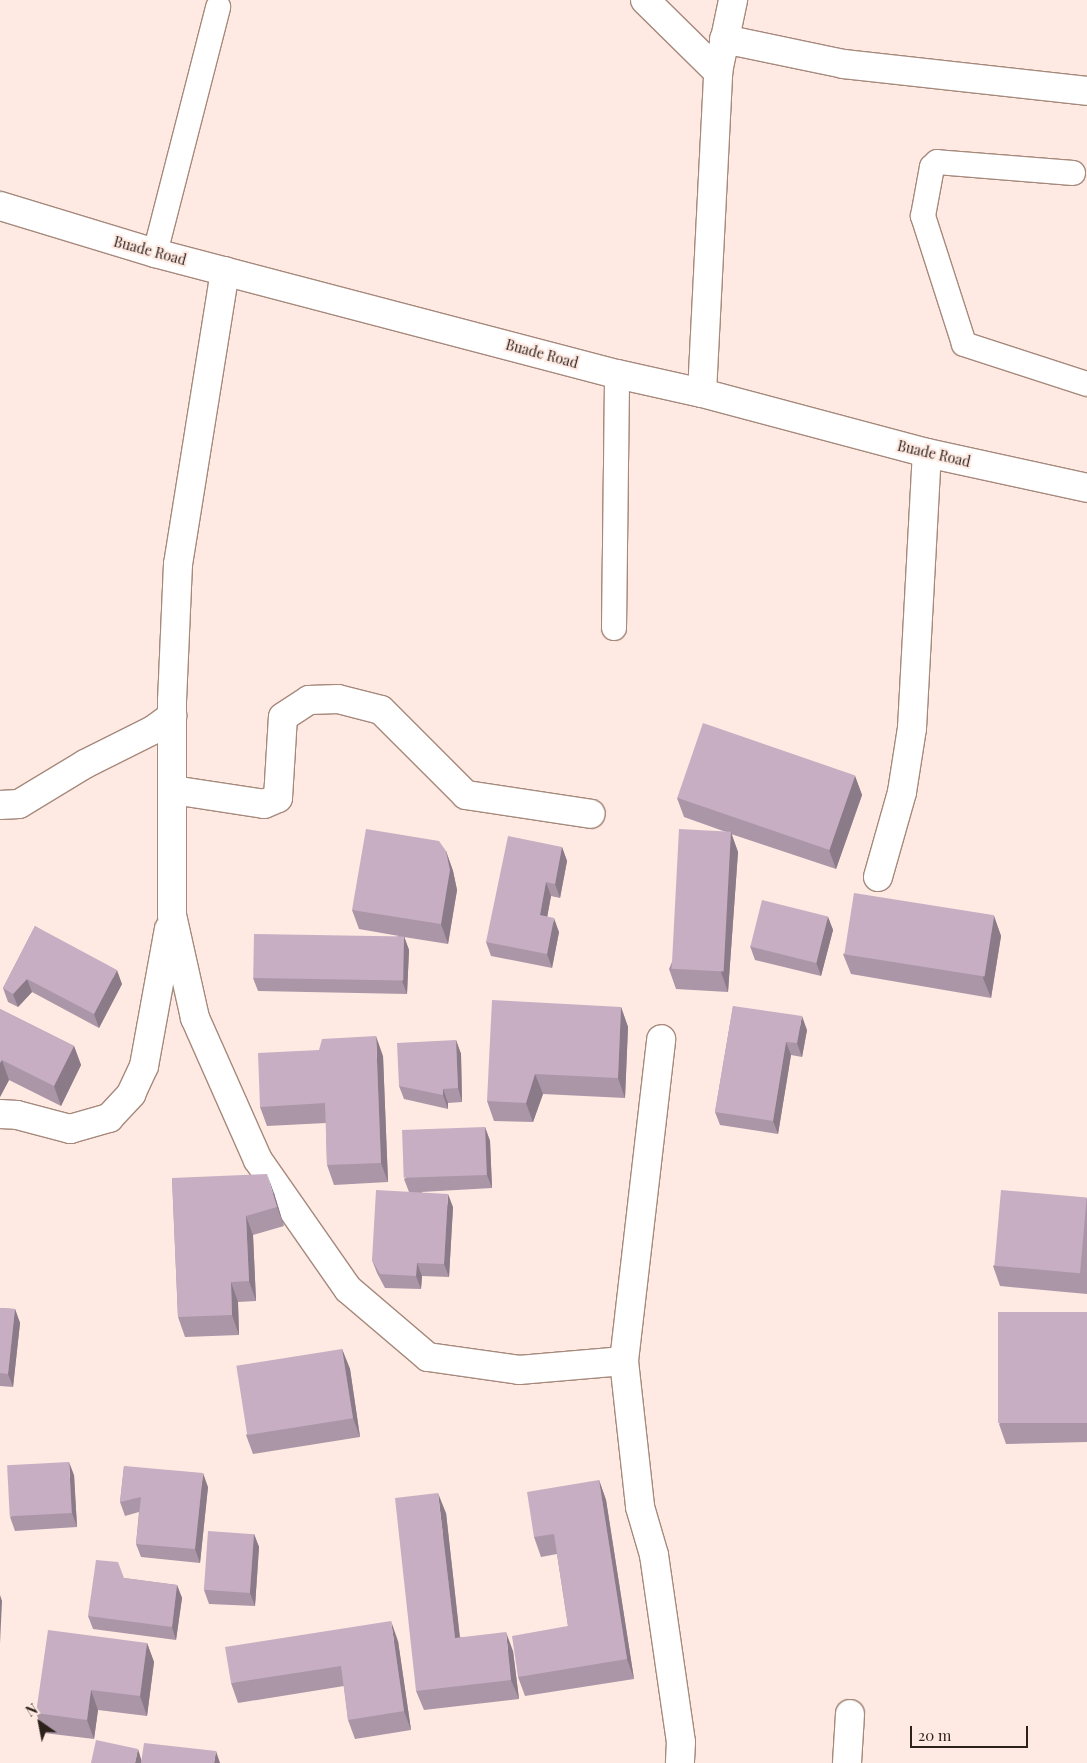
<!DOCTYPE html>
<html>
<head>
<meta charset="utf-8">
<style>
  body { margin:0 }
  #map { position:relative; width:1087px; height:1763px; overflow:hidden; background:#feeae2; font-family:"Playfair Display",serif }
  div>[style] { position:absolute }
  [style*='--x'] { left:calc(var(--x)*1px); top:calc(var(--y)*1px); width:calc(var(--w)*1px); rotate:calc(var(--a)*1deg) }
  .roads { filter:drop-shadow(1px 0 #a6897c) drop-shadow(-1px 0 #a6897c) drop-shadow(0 1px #a6897c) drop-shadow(0 -1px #a6897c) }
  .service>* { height:24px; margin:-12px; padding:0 12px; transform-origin:12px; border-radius:12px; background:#fff }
  .minor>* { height:28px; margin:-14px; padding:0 14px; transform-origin:14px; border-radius:14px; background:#fff }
  .tertiary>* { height:28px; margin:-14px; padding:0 14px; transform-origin:14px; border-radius:14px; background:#fff }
  .wall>* { inset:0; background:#ab96a8 }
  .shaded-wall>* { inset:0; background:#8b7a88 }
  .building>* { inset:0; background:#c7aec3; transform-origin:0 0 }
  span { translate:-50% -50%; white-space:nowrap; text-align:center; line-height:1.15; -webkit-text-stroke:4px #feeae2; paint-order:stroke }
  .street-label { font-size:14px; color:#2d211c }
  .north { position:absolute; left:15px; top:1698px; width:50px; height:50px; -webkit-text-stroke:4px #feeae2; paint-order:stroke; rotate:327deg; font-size:14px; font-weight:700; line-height:20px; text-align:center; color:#2d211c }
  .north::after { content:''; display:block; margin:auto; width:18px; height:22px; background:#2d211c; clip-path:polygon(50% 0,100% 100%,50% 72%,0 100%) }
  .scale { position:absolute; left:910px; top:1726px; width:118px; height:22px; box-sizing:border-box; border:2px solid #2d211c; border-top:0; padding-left:6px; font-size:15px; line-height:18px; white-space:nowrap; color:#2d211c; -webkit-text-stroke:4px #feeae2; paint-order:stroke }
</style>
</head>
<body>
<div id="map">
  <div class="roads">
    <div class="service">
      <div style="--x:1073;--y:173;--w:136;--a:-175.4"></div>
      <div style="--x:937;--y:162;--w:7;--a:135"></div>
      <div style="--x:932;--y:167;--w:50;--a:100.4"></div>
      <div style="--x:923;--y:216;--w:134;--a:72.2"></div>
      <div style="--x:964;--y:344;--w:129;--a:18"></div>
      <div style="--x:155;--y:253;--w:254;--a:-75.6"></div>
      <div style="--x:614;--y:628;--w:254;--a:-89.3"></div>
    </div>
    <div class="minor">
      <div style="--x:645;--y:0;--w:103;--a:44.6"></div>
      <div style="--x:724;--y:39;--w:123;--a:11.8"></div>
      <div style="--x:844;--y:64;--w:244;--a:6.3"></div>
      <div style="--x:225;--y:271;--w:297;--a:99.1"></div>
      <div style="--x:178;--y:564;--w:137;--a:92.5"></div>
      <div style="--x:172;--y:701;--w:214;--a:90"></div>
      <div style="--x:172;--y:915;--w:106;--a:77.4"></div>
      <div style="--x:195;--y:1018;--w:155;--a:66.1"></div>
      <div style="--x:258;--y:1160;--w:157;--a:55.1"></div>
      <div style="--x:348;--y:1289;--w:105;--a:40.4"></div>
      <div style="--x:428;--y:1357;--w:92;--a:8.1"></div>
      <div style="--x:519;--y:1370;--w:105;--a:-4.9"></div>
      <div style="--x:624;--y:1361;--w:147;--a:83.7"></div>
      <div style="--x:640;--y:1507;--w:50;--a:73.7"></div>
      <div style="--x:654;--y:1555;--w:189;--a:81.8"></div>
      <div style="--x:681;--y:1742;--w:21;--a:93"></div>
      <div style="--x:702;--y:393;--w:321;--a:-87.1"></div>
      <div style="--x:718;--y:72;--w:74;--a:-78.2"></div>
      <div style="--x:173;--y:790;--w:92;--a:8.7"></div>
      <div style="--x:264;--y:804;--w:15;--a:-23"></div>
      <div style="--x:278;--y:798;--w:81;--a:-86.5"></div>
      <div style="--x:283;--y:717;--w:31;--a:-33"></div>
      <div style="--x:309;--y:700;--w:29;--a:-2"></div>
      <div style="--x:338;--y:699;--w:44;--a:14.3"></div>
      <div style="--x:381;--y:710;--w:120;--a:45"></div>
      <div style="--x:466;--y:795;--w:126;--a:8.6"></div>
      <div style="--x:0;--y:805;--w:19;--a:-3"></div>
      <div style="--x:19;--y:804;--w:77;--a:-31.2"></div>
      <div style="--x:85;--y:764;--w:76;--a:-26.6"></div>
      <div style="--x:153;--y:730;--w:24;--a:-36"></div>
      <div style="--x:878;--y:877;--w:88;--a:-74.2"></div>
      <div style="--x:902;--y:792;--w:65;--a:-81.1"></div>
      <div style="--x:912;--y:728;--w:275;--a:-86.9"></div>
      <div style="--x:0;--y:1114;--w:17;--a:3"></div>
      <div style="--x:17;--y:1115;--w:55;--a:14.8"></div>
      <div style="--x:70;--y:1129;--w:41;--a:-15.8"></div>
      <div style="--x:109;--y:1118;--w:33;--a:-47"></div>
      <div style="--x:131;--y:1094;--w:31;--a:-65"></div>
      <div style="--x:144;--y:1066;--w:139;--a:-79.7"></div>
      <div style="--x:624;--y:1361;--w:324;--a:-83.4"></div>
      <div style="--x:847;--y:1763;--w:49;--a:-86.5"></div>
    </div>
    <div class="tertiary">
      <div style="--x:0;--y:206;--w:162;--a:16.9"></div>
      <div style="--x:155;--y:253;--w:478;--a:14.7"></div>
      <div style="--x:617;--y:374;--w:87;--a:12.6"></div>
      <div style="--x:702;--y:393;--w:233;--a:14.9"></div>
      <div style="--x:927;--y:453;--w:164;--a:12.3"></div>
    </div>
  </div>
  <div class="wall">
    <div style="clip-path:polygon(855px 776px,862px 795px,836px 869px,731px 834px,738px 852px,728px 992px,676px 989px,669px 969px,726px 832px,684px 817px,677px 798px)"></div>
    <div style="clip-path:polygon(562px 847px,567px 861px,560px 898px,551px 896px,547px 917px,559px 932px,552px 968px,491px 956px,486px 942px)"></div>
    <div style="clip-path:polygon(446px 851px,453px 871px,457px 890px,448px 944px,404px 937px,409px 950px,407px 994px,258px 991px,253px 978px,399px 936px,359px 929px,352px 910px)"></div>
    <div style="clip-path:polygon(994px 916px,1001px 936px,991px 998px,851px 974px,843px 954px)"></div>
    <div style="clip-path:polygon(828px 917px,833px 930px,821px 976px,755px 960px,750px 946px)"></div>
    <div style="clip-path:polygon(35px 926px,122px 984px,99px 1028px,32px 992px,18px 1007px,8px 1002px,3px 988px)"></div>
    <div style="clip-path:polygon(733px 1006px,807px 1030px,802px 1057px,791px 1055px,778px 1134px,720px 1125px,715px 1112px)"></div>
    <div style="clip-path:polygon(621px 1007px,628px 1027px,625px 1098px,543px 1094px,533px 1122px,494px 1121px,487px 1101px)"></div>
    <div style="clip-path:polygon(0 1009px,74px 1046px,81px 1065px,61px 1106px,9px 1080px,0 1097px)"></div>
    <div style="clip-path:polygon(456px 1040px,461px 1054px,462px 1102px,448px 1103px,448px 1109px,404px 1099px,399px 1086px)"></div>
    <div style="clip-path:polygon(383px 1056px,388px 1182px,334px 1185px,327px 1165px,326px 1123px,267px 1126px,260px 1107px)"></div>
    <div style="clip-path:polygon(485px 1127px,490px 1141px,492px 1188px,421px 1192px,453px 1207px,449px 1277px,422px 1276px,421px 1289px,385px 1288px,377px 1273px,372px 1260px,409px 1192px,404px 1179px)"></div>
    <div style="clip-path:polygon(172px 1178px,274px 1193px,284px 1226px,253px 1235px,256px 1301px,238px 1302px,239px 1335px,185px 1337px,178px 1317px)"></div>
    <div style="clip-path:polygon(1087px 1198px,1087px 1294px,1000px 1286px,993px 1266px)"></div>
    <div style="clip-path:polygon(0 1308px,15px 1309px,20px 1323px,13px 1387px,0 1386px)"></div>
    <div style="clip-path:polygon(1087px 1312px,1087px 1442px,1006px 1444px,999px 1424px)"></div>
    <div style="clip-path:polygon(342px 1349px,350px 1369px,360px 1437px,253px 1454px,246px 1435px)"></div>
    <div style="clip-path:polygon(124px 1466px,208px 1487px,200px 1563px,141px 1557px,136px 1544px,139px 1512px,125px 1516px,120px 1502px)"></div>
    <div style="clip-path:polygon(74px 1475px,77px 1527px,15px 1531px,10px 1517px)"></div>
    <div style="clip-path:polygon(599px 1480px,606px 1500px,634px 1679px,525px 1696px,518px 1677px,568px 1626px,557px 1554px,541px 1557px,534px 1537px)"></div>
    <div style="clip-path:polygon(446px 1513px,460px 1637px,513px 1651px,519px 1699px,424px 1710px,416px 1691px)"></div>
    <div style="clip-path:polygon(254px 1534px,259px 1547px,255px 1606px,209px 1604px,204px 1590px)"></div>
    <div style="clip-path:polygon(124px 1578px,177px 1585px,182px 1598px,176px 1640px,93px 1629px,88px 1616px)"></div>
    <div style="clip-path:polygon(398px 1641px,411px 1730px,355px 1739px,348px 1720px,344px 1686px,238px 1703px,231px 1683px)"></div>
    <div style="clip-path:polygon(147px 1643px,154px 1662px,147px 1716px,98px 1710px,94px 1739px,44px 1733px,36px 1713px)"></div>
  </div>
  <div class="shaded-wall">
    <div style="clip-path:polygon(855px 776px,862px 795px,836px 869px,829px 850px)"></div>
    <div style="clip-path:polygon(731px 832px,738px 852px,728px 992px,721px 972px)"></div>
    <div style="clip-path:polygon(562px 847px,567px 861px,560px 898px,555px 884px)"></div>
    <div style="clip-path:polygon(446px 851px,453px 871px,457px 890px,448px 944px,441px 924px)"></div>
    <div style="clip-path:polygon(546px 882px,551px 896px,545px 929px,540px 915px)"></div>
    <div style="clip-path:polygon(994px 916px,1001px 936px,991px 998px,983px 978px)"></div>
    <div style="clip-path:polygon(828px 917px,833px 930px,821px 976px,816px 962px)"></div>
    <div style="clip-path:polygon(554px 918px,559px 932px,552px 968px,547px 954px)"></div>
    <div style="clip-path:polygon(404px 936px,409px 950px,407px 994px,402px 981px)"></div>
    <div style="clip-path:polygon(117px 970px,122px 984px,99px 1028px,94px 1014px)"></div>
    <div style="clip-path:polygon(27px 979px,32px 992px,18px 1007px,13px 994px)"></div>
    <div style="clip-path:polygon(621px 1007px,628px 1027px,625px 1098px,618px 1078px)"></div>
    <div style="clip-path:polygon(802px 1016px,807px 1030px,802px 1057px,797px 1043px)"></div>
    <div style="clip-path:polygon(376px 1036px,383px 1056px,388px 1182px,381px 1163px)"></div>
    <div style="clip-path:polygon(456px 1040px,461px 1054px,462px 1102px,458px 1088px)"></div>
    <div style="clip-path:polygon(786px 1042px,791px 1055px,778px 1134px,773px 1121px)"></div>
    <div style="clip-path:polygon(74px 1046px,81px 1065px,61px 1106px,54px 1086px)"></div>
    <div style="clip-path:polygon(2px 1060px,9px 1080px,0 1097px,0 1063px)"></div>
    <div style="clip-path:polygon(535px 1074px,543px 1094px,533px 1122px,526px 1103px)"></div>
    <div style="clip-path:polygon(443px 1089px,448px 1103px,448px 1109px,443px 1095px)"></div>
    <div style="clip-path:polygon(485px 1127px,490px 1141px,492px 1188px,487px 1175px)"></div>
    <div style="clip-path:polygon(267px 1174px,274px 1193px,284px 1226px,277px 1207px)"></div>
    <div style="clip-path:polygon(448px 1194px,453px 1207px,449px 1277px,444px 1264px)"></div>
    <div style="clip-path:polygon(246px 1216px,253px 1235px,256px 1301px,249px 1281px)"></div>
    <div style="clip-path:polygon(417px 1263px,422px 1276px,421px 1289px,416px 1276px)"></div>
    <div style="clip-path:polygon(231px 1282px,238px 1302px,239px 1335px,232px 1315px)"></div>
    <div style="clip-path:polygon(15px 1309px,20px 1323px,13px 1387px,8px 1374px)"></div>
    <div style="clip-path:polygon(342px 1349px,350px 1369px,360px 1437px,353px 1418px)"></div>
    <div style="clip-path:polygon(69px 1462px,74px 1475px,77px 1527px,72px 1513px)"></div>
    <div style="clip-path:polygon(203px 1473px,208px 1487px,200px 1563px,195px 1549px)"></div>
    <div style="clip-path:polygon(599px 1480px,606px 1500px,634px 1679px,627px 1659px)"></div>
    <div style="clip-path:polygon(438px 1493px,446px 1513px,462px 1658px,455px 1638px)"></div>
    <div style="clip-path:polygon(254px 1534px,259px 1547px,255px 1606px,250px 1593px)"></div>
    <div style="clip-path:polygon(177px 1585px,182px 1598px,176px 1640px,172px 1627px)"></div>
    <div style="clip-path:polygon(0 1595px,2px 1601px,0 1643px)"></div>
    <div style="clip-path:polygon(391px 1621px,398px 1641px,411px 1730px,404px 1711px)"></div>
    <div style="clip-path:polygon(506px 1632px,513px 1651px,519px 1699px,511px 1680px)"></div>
    <div style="clip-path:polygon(147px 1643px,154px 1662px,147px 1716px,140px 1696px)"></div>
    <div style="clip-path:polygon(91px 1690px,98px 1710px,94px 1739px,87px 1720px)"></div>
    <div style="clip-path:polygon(138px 1749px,142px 1762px,142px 1763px,135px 1763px)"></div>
    <div style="clip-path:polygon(216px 1751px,220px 1763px,214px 1763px)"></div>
  </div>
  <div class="building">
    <div style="left:703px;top:723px;width:161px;height:79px;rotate:19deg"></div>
    <div style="clip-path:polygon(366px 829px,439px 841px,446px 851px,450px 870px,441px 924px,352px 910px)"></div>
    <div style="left:679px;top:829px;width:52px;height:140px;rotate:3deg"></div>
    <div style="clip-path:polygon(508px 836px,562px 847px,555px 884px,546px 882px,540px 915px,554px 918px,547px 954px,486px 942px)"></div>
    <div style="left:854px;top:893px;width:142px;height:62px;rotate:9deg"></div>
    <div style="left:762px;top:900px;width:68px;height:48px;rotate:14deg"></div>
    <div style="clip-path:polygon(35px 926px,117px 970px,94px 1014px,27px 979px,13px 994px,3px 988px)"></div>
    <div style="left:254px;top:934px;width:150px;height:44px;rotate:1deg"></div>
    <div style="clip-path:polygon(492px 1000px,621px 1007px,618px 1078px,535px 1074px,526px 1103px,487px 1101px)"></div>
    <div style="clip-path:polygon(733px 1006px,802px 1016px,797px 1043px,786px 1042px,773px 1121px,715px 1112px)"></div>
    <div style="clip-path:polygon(0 1009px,74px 1046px,54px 1086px,2px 1060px,0 1063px)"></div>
    <div style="clip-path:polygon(376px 1036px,381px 1163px,327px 1165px,325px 1103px,260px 1107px,258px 1053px,319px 1050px,322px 1039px)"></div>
    <div style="clip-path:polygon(456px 1040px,458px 1088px,443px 1089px,443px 1095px,399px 1086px,397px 1043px)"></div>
    <div style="left:485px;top:1127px;width:48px;height:83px;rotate:88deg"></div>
    <div style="clip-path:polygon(267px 1174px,277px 1207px,246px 1216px,249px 1281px,231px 1282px,232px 1315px,178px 1317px,172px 1178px)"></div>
    <div style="clip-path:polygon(376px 1190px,448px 1194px,444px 1264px,417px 1263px,416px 1276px,380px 1274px,372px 1260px)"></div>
    <div style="left:1001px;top:1190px;width:86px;height:76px;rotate:5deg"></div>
    <div style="clip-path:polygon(0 1308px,15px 1309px,8px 1374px,0 1373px)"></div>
    <div style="left:1087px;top:1312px;width:111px;height:89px;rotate:90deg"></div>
    <div style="left:342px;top:1349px;width:70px;height:107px;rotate:81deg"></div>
    <div style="left:69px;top:1462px;width:51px;height:62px;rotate:87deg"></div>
    <div style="clip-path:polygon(124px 1466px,203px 1473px,195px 1549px,136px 1544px,141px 1497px,120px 1502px)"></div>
    <div style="clip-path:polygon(599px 1480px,627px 1659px,518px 1677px,512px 1636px,568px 1626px,554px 1534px,534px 1537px,527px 1492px)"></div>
    <div style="clip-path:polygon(438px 1493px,455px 1638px,506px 1632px,511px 1680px,416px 1691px,395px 1498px)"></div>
    <div style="left:208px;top:1531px;width:46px;height:59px;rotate:4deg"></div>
    <div style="clip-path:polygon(96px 1560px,118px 1562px,124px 1578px,177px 1585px,172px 1627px,88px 1616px)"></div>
    <div style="clip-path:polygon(391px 1621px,404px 1711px,348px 1720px,341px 1666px,231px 1683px,225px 1647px)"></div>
    <div style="clip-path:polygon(48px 1630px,147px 1643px,140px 1696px,91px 1690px,87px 1720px,36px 1713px)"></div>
    <div style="clip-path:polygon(96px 1740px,138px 1749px,135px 1763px,91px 1763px)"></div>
    <div style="clip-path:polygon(144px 1743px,216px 1751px,214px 1763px,141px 1763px)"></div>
  </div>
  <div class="street-label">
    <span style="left:150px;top:251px;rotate:15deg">Buade Road</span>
    <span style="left:542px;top:354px;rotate:15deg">Buade Road</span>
    <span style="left:934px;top:454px;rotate:13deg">Buade Road</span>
  </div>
  <div class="north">N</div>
  <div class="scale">20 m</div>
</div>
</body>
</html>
